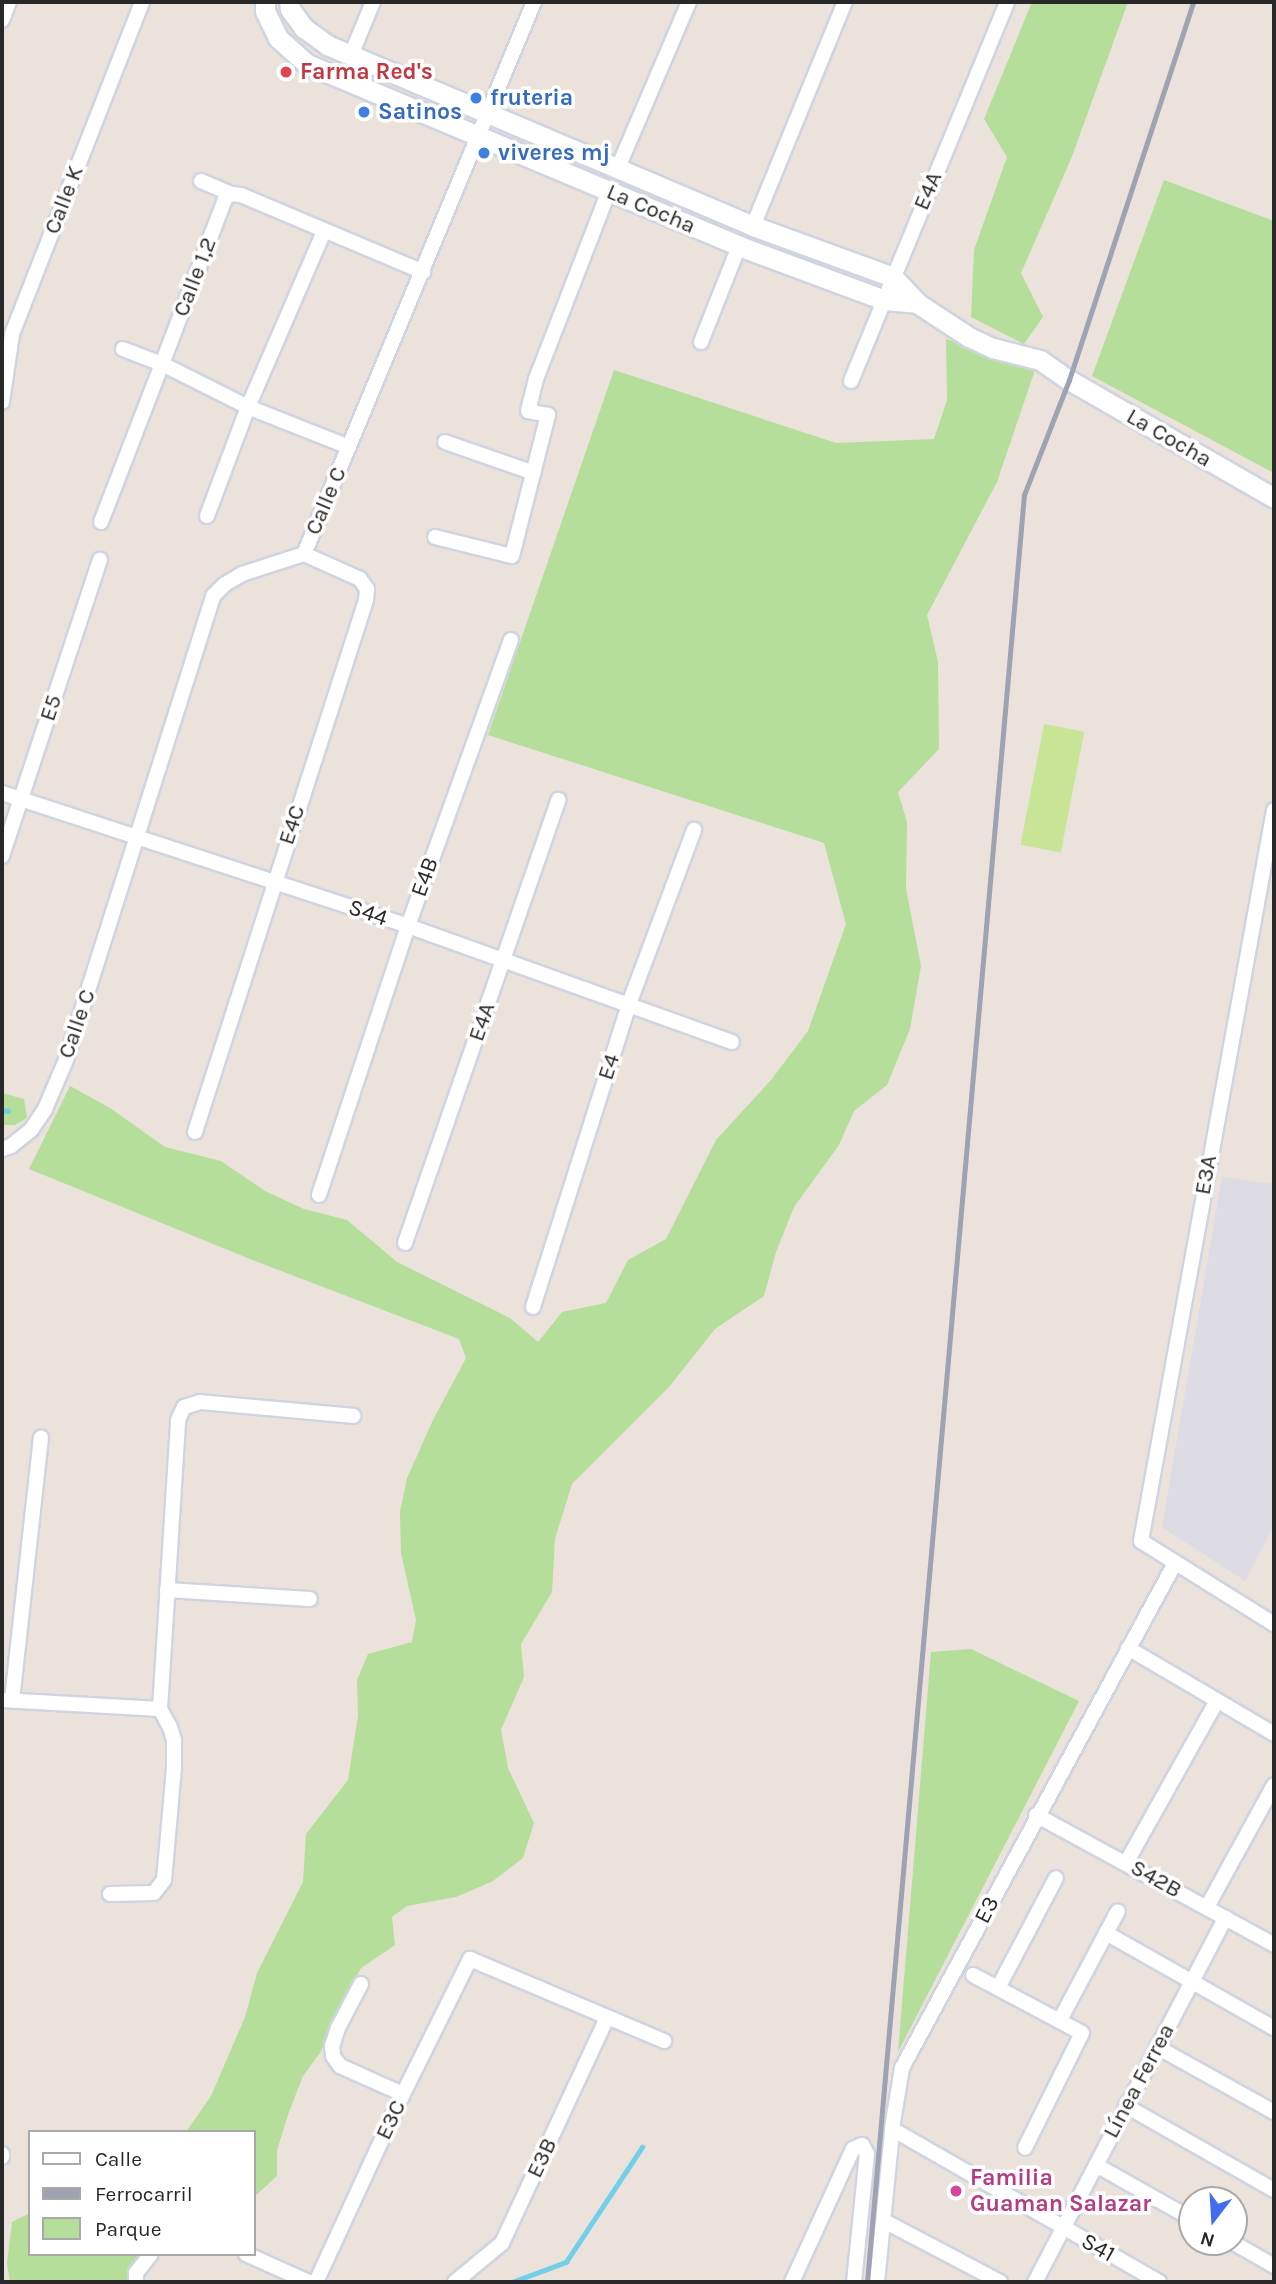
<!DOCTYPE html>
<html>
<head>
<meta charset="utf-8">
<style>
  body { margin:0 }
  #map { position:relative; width:1276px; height:2284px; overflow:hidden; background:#eae2db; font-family:Karla,sans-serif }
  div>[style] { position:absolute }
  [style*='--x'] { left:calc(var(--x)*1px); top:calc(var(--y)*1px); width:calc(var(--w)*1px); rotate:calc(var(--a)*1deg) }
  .industrial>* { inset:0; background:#dddbe3 }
  .green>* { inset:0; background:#b5de9a }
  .pitch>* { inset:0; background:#c8e596; transform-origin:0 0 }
  .stream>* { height:4.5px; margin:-2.25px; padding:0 2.25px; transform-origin:2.25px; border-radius:2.25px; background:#72cfe7 }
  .roads { filter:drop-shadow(2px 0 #d0d4e1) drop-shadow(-2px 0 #d0d4e1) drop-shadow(0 2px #d0d4e1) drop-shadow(0 -2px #d0d4e1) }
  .street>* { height:14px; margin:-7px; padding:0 7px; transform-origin:7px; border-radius:7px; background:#fff }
  .secondary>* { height:19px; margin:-9.5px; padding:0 9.5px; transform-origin:9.5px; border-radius:9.5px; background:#fff }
  .rail>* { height:4.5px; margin:-2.25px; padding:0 2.25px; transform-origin:2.25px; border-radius:2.25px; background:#9ea2b2 }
  .dots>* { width:19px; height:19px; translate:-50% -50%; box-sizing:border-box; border:4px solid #fff; border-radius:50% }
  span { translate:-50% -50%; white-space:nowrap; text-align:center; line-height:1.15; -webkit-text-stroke:7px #fff; paint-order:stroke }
  .health-label { font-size:23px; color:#be3a42; font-weight:700 }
  .left { translate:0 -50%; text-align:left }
  .shop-label { font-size:23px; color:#366cbe; font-weight:700 }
  .street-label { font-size:23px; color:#282828 }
  .hotel-label { font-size:23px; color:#b23c85; font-weight:700 }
  .frame { position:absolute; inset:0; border:4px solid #282828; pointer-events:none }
  .legend { position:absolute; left:28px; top:2130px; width:228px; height:126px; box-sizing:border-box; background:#fff; border:2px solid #a9a9a9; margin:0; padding:9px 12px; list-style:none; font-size:21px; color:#282828 }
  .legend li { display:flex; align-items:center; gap:14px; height:35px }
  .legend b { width:35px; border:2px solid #a9a9a9 }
  .north { position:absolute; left:1178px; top:2186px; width:70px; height:70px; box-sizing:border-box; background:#fff; border:2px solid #a9a9a9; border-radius:50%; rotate:197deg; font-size:19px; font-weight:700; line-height:28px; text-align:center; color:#282828 }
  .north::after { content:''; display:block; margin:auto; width:24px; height:32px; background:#426def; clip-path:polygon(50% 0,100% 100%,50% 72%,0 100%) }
</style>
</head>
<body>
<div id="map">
  <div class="industrial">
    <div style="clip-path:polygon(1222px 1177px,1274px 1184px,1274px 1525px,1245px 1581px,1162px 1527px)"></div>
  </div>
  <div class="green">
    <div style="clip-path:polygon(1032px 2px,1128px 2px,1071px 159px,1021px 273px,1043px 317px,1024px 344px,971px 317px,974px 250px,1007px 157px,984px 119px)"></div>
    <div style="clip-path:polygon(1164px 180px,1274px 221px,1274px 473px,1092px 376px)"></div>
    <div style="clip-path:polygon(946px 339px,1035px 370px,997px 482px,927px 615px,938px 662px,939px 749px,898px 792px,907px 822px,906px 889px,921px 966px,910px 1029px,887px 1085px,854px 1111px,839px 1145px,794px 1207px,776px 1252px,764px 1296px,715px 1329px,669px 1387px,572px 1484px,555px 1539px,552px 1592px,521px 1644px,524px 1677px,501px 1730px,508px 1768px,534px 1823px,523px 1858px,493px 1881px,456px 1897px,407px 1906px,392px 1917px,395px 1945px,361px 1968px,320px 2053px,303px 2076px,289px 2112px,277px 2150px,277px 2176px,254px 2197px,254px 2132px,186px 2132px,211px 2096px,245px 2017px,257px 1973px,303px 1882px,306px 1834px,348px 1780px,358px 1716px,357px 1680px,368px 1654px,412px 1642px,416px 1620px,401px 1553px,400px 1512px,407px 1478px,433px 1420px,466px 1358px,459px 1339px,255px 1261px,29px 1169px,70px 1086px,110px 1108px,165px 1147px,221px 1161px,265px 1191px,304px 1209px,347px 1220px,397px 1262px,510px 1318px,538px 1342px,562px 1312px,606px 1303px,628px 1260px,666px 1239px,716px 1140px,771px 1080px,808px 1031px,846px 924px,824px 843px,488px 735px,614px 370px,836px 443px,934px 439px,947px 400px)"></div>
    <div style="clip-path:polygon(2px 1093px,24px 1099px,27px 1118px,15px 1125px,2px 1125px)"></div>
    <div style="clip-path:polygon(971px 1649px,1079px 1701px,898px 2052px,931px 1652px)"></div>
    <div style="clip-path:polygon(30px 2213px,30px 2254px,140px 2254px,131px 2264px,131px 2282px,10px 2282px,7px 2263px,12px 2222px)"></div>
  </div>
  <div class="pitch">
    <div style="left:1044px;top:724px;width:41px;height:123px;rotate:11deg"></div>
  </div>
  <div class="stream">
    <div style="--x:2;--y:1110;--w:6;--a:9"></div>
    <div style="--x:512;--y:2282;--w:58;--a:-20.3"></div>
    <div style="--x:566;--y:2262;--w:138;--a:-56.5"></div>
  </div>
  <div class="roads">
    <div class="street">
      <div style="--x:2;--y:20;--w:19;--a:-69"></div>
      <div style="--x:351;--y:55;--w:57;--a:-67.5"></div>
      <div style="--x:617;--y:170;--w:183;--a:-66.8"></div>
      <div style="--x:201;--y:181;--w:33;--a:23"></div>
      <div style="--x:753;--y:226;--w:242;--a:-67.7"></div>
      <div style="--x:701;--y:342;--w:103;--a:-68.4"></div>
      <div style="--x:851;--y:381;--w:410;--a:-67.6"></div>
      <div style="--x:2;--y:402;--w:69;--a:-81.6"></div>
      <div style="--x:12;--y:334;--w:357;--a:-68.6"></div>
      <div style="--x:445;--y:442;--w:94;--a:19.2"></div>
      <div style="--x:349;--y:447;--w:109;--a:-158.4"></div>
      <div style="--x:248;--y:407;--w:96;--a:-153.4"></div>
      <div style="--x:162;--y:364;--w:177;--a:-69.1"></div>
      <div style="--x:225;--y:199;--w:8;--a:-40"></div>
      <div style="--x:231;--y:194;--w:10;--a:6"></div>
      <div style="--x:241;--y:195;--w:198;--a:22.9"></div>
      <div style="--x:207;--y:516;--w:116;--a:-69.4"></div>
      <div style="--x:248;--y:407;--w:192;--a:-66.6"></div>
      <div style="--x:101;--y:522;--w:169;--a:-68.9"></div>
      <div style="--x:162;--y:364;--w:42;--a:-159"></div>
      <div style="--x:435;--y:537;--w:79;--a:13.9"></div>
      <div style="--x:512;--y:556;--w:146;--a:-75.7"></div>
      <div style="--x:548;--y:415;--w:20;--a:-169"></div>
      <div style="--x:528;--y:411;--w:33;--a:-76"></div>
      <div style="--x:536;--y:379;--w:202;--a:-68.8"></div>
      <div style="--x:2;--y:793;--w:427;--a:18.1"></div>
      <div style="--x:408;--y:926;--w:344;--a:19.7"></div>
      <div style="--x:1274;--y:810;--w:743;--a:100.31"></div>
      <div style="--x:1141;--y:1541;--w:157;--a:32"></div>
      <div style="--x:2;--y:856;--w:312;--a:-71.7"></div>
      <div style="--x:195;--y:1132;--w:559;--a:-72.18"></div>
      <div style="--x:366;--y:600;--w:11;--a:-85"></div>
      <div style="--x:367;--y:589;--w:12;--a:-125"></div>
      <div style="--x:360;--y:579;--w:61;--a:-155.9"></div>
      <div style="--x:2;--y:1149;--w:9;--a:-18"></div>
      <div style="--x:11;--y:1146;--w:26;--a:-39"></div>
      <div style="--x:31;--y:1130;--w:25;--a:-56"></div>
      <div style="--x:45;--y:1109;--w:53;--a:-66.8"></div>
      <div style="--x:66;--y:1060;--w:487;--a:-72.4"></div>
      <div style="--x:213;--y:596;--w:17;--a:-45"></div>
      <div style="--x:225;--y:584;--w:20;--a:-30"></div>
      <div style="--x:242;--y:574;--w:65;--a:-17.9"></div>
      <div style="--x:304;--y:554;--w:598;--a:-67.38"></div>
      <div style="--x:319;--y:1195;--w:283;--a:-71.7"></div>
      <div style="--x:408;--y:926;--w:304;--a:-70.2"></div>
      <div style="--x:405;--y:1243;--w:469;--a:-70.9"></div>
      <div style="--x:533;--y:1307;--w:318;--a:-72.4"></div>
      <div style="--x:629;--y:1004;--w:186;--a:-69.5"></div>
      <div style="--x:167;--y:1590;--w:143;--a:3.6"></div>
      <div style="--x:1128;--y:1648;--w:169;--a:30.5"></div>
      <div style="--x:2;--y:1700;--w:158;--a:3.3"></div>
      <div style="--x:160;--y:1709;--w:21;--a:61"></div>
      <div style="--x:170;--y:1727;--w:14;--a:73"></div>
      <div style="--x:174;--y:1740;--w:28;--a:90"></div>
      <div style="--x:174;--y:1768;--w:112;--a:95.1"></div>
      <div style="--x:164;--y:1880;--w:16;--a:128"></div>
      <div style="--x:154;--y:1893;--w:44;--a:178.7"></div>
      <div style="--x:12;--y:1700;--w:264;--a:-83.7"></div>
      <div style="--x:160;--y:1709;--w:290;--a:-86.4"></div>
      <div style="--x:178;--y:1420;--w:14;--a:-65"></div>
      <div style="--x:184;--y:1407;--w:17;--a:-17"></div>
      <div style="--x:200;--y:1402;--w:154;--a:5.2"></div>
      <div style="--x:1036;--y:1815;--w:271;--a:28.6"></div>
      <div style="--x:1126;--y:1863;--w:186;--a:-60.7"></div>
      <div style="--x:1207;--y:1907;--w:139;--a:-61.2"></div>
      <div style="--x:1106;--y:1933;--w:193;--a:29.5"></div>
      <div style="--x:973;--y:1975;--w:123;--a:28"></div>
      <div style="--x:1082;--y:2033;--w:128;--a:116.4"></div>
      <div style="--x:361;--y:1984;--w:50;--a:117.6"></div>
      <div style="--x:338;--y:2028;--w:19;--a:108"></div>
      <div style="--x:332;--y:2046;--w:10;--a:84"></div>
      <div style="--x:333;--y:2056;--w:12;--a:55"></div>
      <div style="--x:340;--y:2066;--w:69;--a:24"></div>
      <div style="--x:998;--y:1988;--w:124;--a:-62.2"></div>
      <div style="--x:1060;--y:2020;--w:123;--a:-62"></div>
      <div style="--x:1157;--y:2047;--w:134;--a:29.1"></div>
      <div style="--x:1126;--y:2106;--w:170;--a:29.6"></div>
      <div style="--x:892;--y:2129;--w:308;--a:29.8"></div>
      <div style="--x:2;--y:2154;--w:3;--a:90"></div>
      <div style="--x:1096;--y:2165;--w:110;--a:29.4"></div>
      <div style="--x:884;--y:2221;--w:131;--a:27.7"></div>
      <div style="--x:1232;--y:2242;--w:48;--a:29.7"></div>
      <div style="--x:246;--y:2254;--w:69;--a:24"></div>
      <div style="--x:136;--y:2282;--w:9;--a:-90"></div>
      <div style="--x:136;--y:2273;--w:24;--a:-52"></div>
      <div style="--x:316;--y:2282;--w:207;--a:-65.2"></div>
      <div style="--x:403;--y:2094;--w:151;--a:-63.6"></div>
      <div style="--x:470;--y:1959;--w:211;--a:22.9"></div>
      <div style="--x:455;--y:2282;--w:61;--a:-39.7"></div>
      <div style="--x:502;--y:2243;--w:248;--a:-65"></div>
      <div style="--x:792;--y:2282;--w:146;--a:-65.4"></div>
      <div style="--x:853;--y:2149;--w:10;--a:-24"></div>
      <div style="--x:862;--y:2145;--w:10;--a:61"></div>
      <div style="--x:867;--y:2154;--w:129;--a:95.8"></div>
      <div style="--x:877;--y:2282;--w:161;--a:-84.3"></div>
      <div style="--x:893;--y:2122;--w:55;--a:-80.5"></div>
      <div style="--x:902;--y:2068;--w:574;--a:-61.6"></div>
      <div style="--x:1035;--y:2282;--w:411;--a:-62.4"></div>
    </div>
    <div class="secondary">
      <div style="--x:265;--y:2;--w:9;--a:90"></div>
      <div style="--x:265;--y:11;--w:30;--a:64"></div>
      <div style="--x:278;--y:38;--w:39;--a:42"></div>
      <div style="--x:307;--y:64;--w:469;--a:22.8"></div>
      <div style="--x:739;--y:246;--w:155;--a:20.4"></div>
      <div style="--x:884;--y:300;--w:33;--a:5"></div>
      <div style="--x:289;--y:2;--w:7;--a:82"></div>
      <div style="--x:290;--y:9;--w:24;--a:54"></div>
      <div style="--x:304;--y:28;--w:29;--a:36"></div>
      <div style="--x:327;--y:45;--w:463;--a:23"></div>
      <div style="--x:753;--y:226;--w:149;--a:20"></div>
      <div style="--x:893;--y:277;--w:35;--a:47"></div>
      <div style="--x:917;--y:303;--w:62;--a:33.2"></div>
      <div style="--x:969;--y:337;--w:26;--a:25"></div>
      <div style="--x:993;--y:348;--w:49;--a:14.3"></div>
      <div style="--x:1040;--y:360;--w:35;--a:35"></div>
      <div style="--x:1069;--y:380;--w:237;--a:29.9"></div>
    </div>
  </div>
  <div class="rail">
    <div style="--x:867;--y:2282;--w:1794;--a:-84.98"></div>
    <div style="--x:1024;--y:495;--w:123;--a:-68.6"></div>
    <div style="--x:1069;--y:380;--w:398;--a:-71.8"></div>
  </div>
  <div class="dots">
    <div style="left:286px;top:72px;background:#e0444e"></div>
    <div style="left:476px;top:98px;background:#3f7fe0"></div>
    <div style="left:364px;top:112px;background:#3f7fe0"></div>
    <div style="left:484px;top:153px;background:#3f7fe0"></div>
    <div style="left:956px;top:2191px;background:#d1479c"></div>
  </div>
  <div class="health-label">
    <span class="left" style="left:300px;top:72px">Farma Red's</span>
  </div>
  <div class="shop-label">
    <span class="left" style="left:490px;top:98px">fruteria</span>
    <span class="left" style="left:378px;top:112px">Satinos</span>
    <span class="left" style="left:498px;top:153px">viveres mj</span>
  </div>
  <div class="street-label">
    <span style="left:928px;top:191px;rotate:-67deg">E4A</span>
    <span style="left:64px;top:200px;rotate:-69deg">Calle K</span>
    <span style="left:651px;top:209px;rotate:23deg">La Cocha</span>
    <span style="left:195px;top:277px;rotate:-69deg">Calle 1,2</span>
    <span style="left:1169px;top:438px;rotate:30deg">La Cocha</span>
    <span style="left:326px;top:501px;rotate:-67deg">Calle C</span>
    <span style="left:51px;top:708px;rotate:-72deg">E5</span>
    <span style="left:292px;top:825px;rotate:-72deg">E4C</span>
    <span style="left:425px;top:877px;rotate:-70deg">E4B</span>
    <span style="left:368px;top:913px;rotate:19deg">S44</span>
    <span style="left:482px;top:1022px;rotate:-71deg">E4A</span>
    <span style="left:77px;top:1024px;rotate:-71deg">Calle C</span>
    <span style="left:609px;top:1067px;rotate:-72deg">E4</span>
    <span style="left:1206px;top:1175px;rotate:-80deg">E3A</span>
    <span style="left:1156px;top:1879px;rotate:29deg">S42B</span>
    <span style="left:987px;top:1910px;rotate:-63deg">E3</span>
    <span style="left:1139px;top:2081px;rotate:-62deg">Línea Ferrea</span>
    <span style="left:391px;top:2120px;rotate:-65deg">E3C</span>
    <span style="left:542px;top:2158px;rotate:-65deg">E3B</span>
    <span style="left:1098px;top:2248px;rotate:29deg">S41</span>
  </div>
  <div class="hotel-label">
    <span class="left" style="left:970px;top:2191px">Familia<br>Guaman Salazar</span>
  </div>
  <div class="frame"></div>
  <ul class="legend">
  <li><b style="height:9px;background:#fff"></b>Calle</li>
  <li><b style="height:9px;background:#9ea2b2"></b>Ferrocarril</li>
  <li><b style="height:19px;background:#b5de9a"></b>Parque</li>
  </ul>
  <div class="north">N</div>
</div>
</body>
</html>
